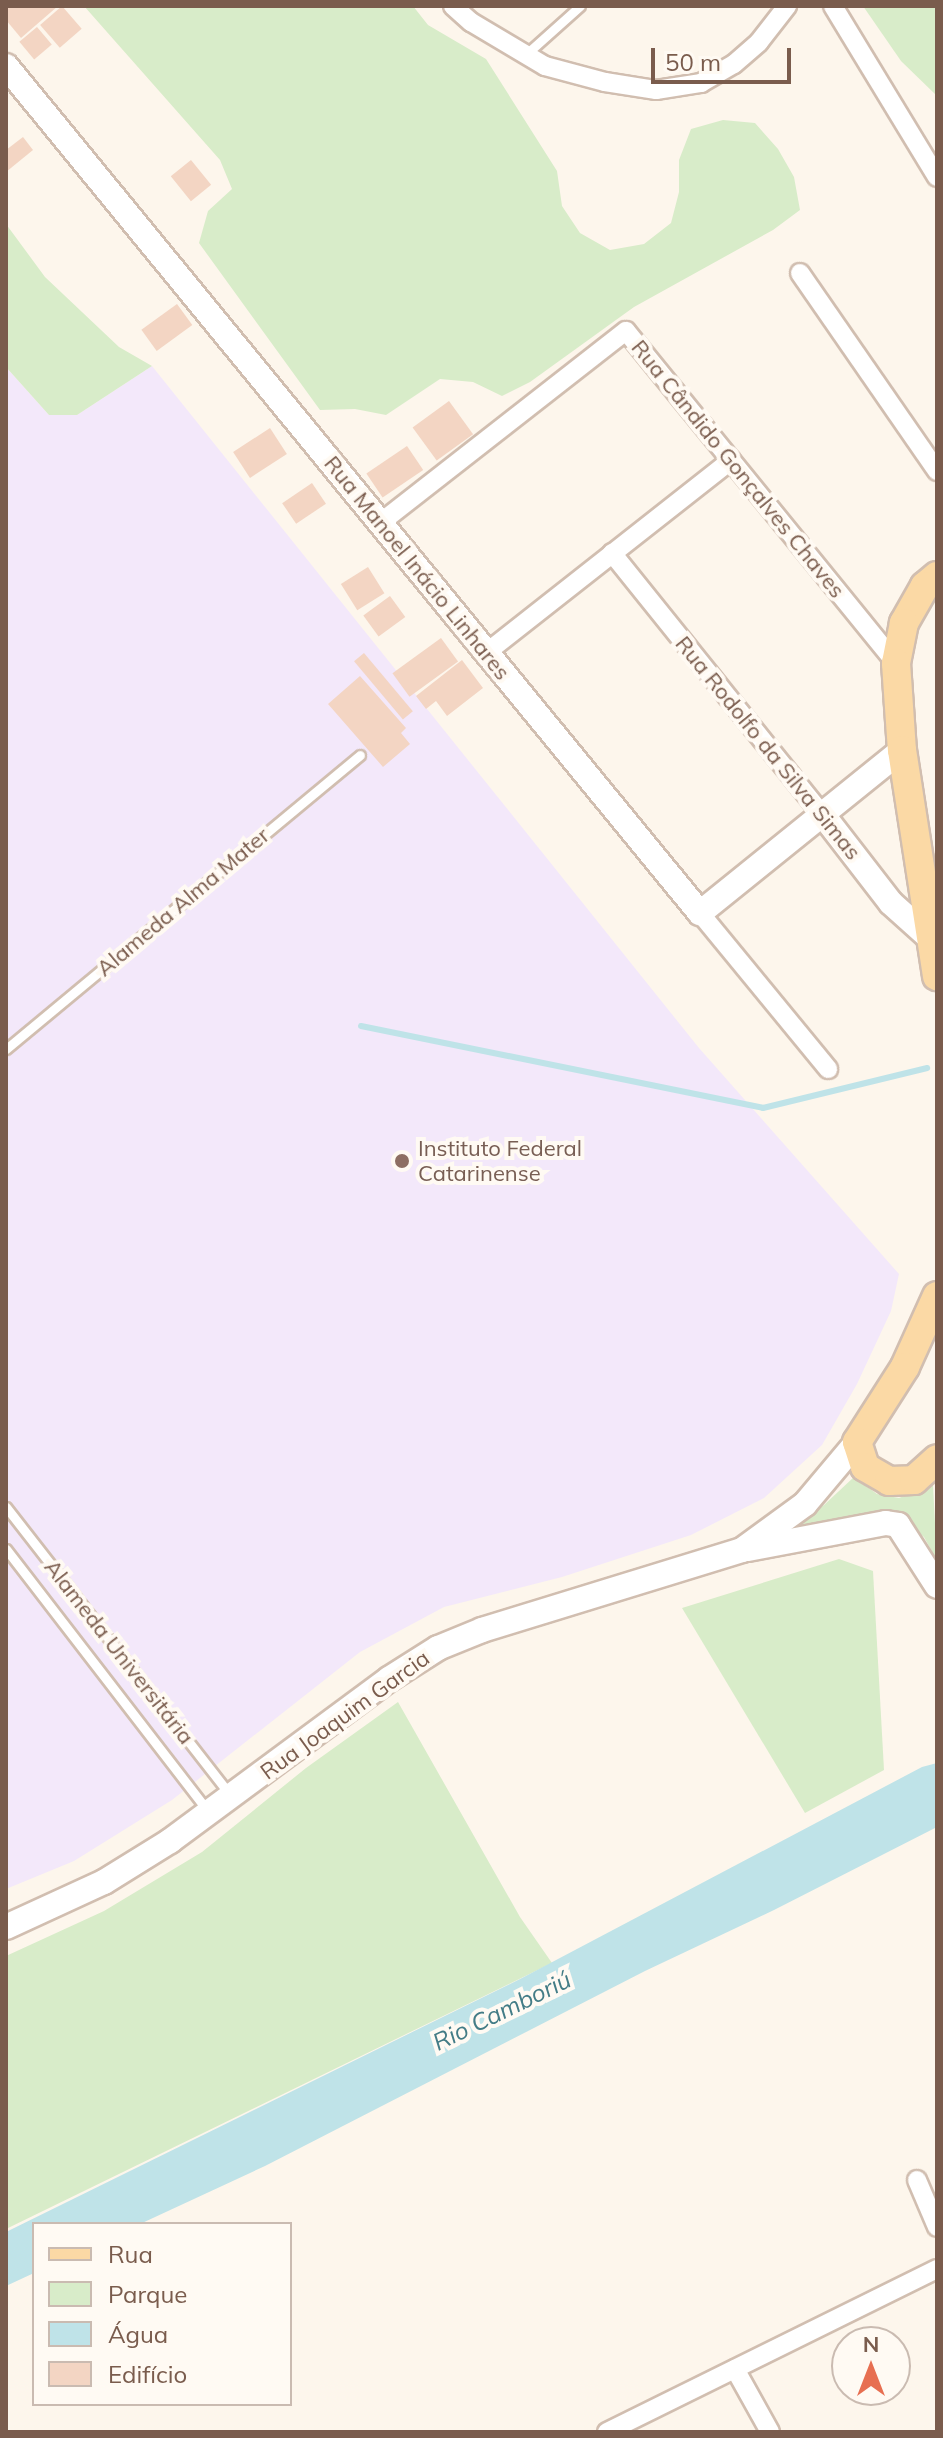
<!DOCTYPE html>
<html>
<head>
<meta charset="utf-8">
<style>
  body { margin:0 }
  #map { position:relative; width:943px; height:2438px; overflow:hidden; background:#fdf6ec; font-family:Mulish,sans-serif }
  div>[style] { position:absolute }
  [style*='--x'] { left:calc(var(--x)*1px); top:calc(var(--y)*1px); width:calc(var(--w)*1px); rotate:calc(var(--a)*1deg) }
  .education>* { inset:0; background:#f3e8fa }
  .green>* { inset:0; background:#d8ecc9 }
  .water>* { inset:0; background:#bfe3e8 }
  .stream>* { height:6px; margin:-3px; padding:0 3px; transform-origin:3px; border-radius:3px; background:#bfe3e8 }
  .building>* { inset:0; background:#f3d5c3; transform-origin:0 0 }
  .roads { filter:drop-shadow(2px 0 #d1beb0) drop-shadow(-2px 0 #d1beb0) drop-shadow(0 2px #d1beb0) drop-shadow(0 -2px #d1beb0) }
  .lane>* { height:9px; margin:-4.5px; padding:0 4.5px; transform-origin:4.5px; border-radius:4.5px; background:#fff }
  .street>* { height:18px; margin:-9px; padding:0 9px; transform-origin:9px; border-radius:9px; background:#fff }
  .secondary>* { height:24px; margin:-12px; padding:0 12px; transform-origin:12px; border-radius:12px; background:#fff }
  .primary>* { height:28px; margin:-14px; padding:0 14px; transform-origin:14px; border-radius:14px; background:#fbd9a5 }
  .dots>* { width:22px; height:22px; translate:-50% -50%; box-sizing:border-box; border:4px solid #fffaf3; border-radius:50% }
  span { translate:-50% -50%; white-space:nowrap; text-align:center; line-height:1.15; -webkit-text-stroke:8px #fffaf3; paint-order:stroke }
  .street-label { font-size:22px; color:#7a5c4d }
  .education-label { font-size:22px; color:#785e54 }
  .left { translate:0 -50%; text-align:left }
  .water-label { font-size:24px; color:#437c86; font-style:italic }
  .frame { position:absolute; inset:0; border:8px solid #7a5c4d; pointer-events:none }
  .legend { position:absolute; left:32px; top:2222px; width:260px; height:184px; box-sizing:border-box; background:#fffaf3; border:2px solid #cabbb1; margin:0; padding:10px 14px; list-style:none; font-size:24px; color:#7a5c4d }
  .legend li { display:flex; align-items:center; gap:16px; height:40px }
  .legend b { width:40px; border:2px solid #cabbb1 }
  .north { position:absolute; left:831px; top:2326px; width:80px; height:80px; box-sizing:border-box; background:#fffaf3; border:2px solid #cabbb1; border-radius:50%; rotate:0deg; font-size:22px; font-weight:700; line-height:32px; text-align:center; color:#7a5c4d }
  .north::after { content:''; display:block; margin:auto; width:28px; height:36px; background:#e76f51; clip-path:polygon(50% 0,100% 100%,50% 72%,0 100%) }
  .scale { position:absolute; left:651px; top:48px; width:140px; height:36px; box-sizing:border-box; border:4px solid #7a5c4d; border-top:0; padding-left:10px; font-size:24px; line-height:28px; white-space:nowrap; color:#7a5c4d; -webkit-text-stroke:6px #fffaf3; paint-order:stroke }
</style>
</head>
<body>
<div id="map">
  <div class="education">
    <div style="clip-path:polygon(152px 366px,699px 1048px,899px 1274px,891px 1311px,857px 1384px,822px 1445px,764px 1498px,691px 1535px,562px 1577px,444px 1607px,360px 1652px,172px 1800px,74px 1861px,6px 1889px,6px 367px,49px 415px,77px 415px)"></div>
  </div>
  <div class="green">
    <div style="clip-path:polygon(84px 6px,413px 6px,428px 25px,486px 59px,557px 171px,562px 206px,580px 233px,610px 250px,644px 244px,671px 223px,679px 192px,679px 160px,691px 129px,723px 120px,755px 123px,778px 149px,794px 177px,800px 210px,773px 230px,634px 307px,530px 382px,502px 396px,473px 382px,440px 379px,386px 415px,355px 409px,320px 410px,199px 243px,208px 211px,232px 189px,220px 160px)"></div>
    <div style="clip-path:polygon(863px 6px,937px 6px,937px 96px,901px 61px)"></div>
    <div style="clip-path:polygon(6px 224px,45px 277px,119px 347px,152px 366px,77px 415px,49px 415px,6px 367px)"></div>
    <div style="clip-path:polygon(854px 1477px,877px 1494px,899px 1498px,933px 1485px,937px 1561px,924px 1537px,906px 1523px,786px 1531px,824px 1505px)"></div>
    <div style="clip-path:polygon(839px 1559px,873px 1571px,884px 1770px,805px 1813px,682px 1608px)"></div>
    <div style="clip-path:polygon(398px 1702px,520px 1917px,552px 1963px,6px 2229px,6px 1956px,104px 1911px,202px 1852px,306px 1768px)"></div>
  </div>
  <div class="water">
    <div style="clip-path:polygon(937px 1763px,937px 1827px,774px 1910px,645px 1971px,265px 2166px,140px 2224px,34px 2224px,34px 2273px,6px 2286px,6px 2232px,522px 1978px,922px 1767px)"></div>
  </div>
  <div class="stream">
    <div style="--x:361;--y:1026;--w:410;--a:11.5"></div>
    <div style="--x:763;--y:1108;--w:169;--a:-13.7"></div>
  </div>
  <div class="building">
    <div style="clip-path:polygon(6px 6px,58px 6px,21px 38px,6px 20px)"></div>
    <div style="left:62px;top:6px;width:30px;height:29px;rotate:49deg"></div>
    <div style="left:37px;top:27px;width:23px;height:23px;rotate:50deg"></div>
    <div style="clip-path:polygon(23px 137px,33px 150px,6px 172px,6px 150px)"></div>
    <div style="left:191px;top:160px;width:32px;height:26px;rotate:51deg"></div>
    <div style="left:177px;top:304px;width:26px;height:44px;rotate:54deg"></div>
    <div style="left:449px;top:401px;width:41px;height:45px;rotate:54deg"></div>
    <div style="left:270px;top:428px;width:31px;height:44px;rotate:57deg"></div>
    <div style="left:407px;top:446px;width:29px;height:49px;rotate:56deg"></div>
    <div style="left:312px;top:483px;width:25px;height:36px;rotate:56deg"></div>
    <div style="left:368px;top:567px;width:31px;height:32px;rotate:58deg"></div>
    <div style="left:390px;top:596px;width:26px;height:33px;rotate:54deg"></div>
    <div style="left:441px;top:638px;width:29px;height:60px;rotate:54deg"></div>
    <div style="left:364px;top:653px;width:76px;height:13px;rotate:50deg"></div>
    <div style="clip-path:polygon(462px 660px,483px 688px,447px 716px,436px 701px,426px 709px,416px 696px)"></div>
    <div style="clip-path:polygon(360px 676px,406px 728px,401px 733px,410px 744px,383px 767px,328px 704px)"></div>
  </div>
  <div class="roads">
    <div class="lane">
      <div style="--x:524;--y:56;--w:75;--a:-41.8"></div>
      <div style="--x:6;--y:1049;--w:460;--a:-39.7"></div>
      <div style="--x:6;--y:1507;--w:365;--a:52.1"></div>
      <div style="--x:6;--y:1549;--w:333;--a:52.4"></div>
    </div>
    <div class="street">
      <div style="--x:453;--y:6;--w:24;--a:42"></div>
      <div style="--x:471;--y:22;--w:86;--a:30.7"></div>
      <div style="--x:545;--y:66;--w:62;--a:14.9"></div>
      <div style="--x:605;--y:82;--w:52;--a:8.9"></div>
      <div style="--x:656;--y:90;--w:46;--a:-8.8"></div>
      <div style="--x:701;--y:83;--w:38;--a:-30"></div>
      <div style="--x:734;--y:64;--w:33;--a:-41"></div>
      <div style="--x:759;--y:42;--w:46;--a:-52.1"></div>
      <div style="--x:833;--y:6;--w:200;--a:58.7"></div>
      <div style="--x:800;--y:273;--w:241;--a:55.3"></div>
      <div style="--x:380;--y:523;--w:312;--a:-38"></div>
      <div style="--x:626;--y:331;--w:428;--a:50.9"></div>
      <div style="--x:612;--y:553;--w:336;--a:51.2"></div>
      <div style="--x:486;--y:653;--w:312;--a:-38.2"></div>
      <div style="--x:700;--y:913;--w:202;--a:50.6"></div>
      <div style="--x:917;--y:2180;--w:51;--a:66.9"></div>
      <div style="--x:735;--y:2369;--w:72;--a:60.9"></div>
      <div style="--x:607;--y:2432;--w:368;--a:-26.3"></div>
    </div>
    <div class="secondary">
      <div style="--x:6;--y:66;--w:1095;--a:50.67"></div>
      <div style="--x:700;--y:913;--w:260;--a:-38.9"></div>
      <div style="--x:823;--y:815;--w:111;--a:52.3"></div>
      <div style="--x:891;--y:903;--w:52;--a:41.9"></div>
      <div style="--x:748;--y:1549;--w:140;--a:-10.7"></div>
      <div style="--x:886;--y:1523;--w:12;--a:9"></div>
      <div style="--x:898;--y:1525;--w:72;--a:57.4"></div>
      <div style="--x:6;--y:1927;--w:108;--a:-24.7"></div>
      <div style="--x:104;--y:1882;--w:78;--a:-31.8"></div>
      <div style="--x:170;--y:1841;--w:272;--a:-36.5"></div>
      <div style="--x:389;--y:1679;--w:58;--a:-32.3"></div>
      <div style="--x:438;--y:1648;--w:48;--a:-22.2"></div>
      <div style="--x:482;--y:1630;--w:272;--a:-17.1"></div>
      <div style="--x:742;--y:1550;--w:78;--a:-36.1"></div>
      <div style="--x:805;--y:1504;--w:81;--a:-50"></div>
    </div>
    <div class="primary">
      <div style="--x:937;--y:576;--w:16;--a:140"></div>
      <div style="--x:925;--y:586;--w:43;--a:119.6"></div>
      <div style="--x:904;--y:623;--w:41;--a:101.3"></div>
      <div style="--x:896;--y:663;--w:87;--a:86.1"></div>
      <div style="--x:902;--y:750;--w:229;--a:81.2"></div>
      <div style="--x:937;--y:1296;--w:78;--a:114.3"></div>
      <div style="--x:905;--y:1367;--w:89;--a:122.6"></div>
      <div style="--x:857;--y:1442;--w:26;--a:72"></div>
      <div style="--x:865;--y:1467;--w:28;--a:30"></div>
      <div style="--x:889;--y:1481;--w:25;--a:-2"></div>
      <div style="--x:914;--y:1480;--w:31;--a:-42"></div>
    </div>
  </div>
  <div class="dots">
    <div style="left:402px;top:1161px;background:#8d6e63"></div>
  </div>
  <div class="street-label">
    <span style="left:738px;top:469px;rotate:51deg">Rua Cândido Gonçalves Chaves</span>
    <span style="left:417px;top:568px;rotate:51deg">Rua Manoel Inácio Linhares</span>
    <span style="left:768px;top:748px;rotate:51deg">Rua Rodolfo da Silva Simas</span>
    <span style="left:183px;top:902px;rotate:-40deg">Alameda Alma Mater</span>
    <span style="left:119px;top:1652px;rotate:52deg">Alameda Universitária</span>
    <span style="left:345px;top:1715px;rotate:-36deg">Rua Joaquim Garcia</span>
  </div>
  <div class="education-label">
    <span class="left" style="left:418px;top:1161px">Instituto Federal<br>Catarinense</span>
  </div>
  <div class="water-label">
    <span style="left:502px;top:2011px;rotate:-26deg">Rio Camboriú</span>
  </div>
  <div class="frame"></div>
  <ul class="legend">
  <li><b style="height:10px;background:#fbd9a5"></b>Rua</li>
  <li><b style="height:22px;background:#d8ecc9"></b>Parque</li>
  <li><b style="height:22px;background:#bfe3e8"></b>Água</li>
  <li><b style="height:22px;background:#f3d5c3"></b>Edifício</li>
  </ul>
  <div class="north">N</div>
  <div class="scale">50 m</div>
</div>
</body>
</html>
